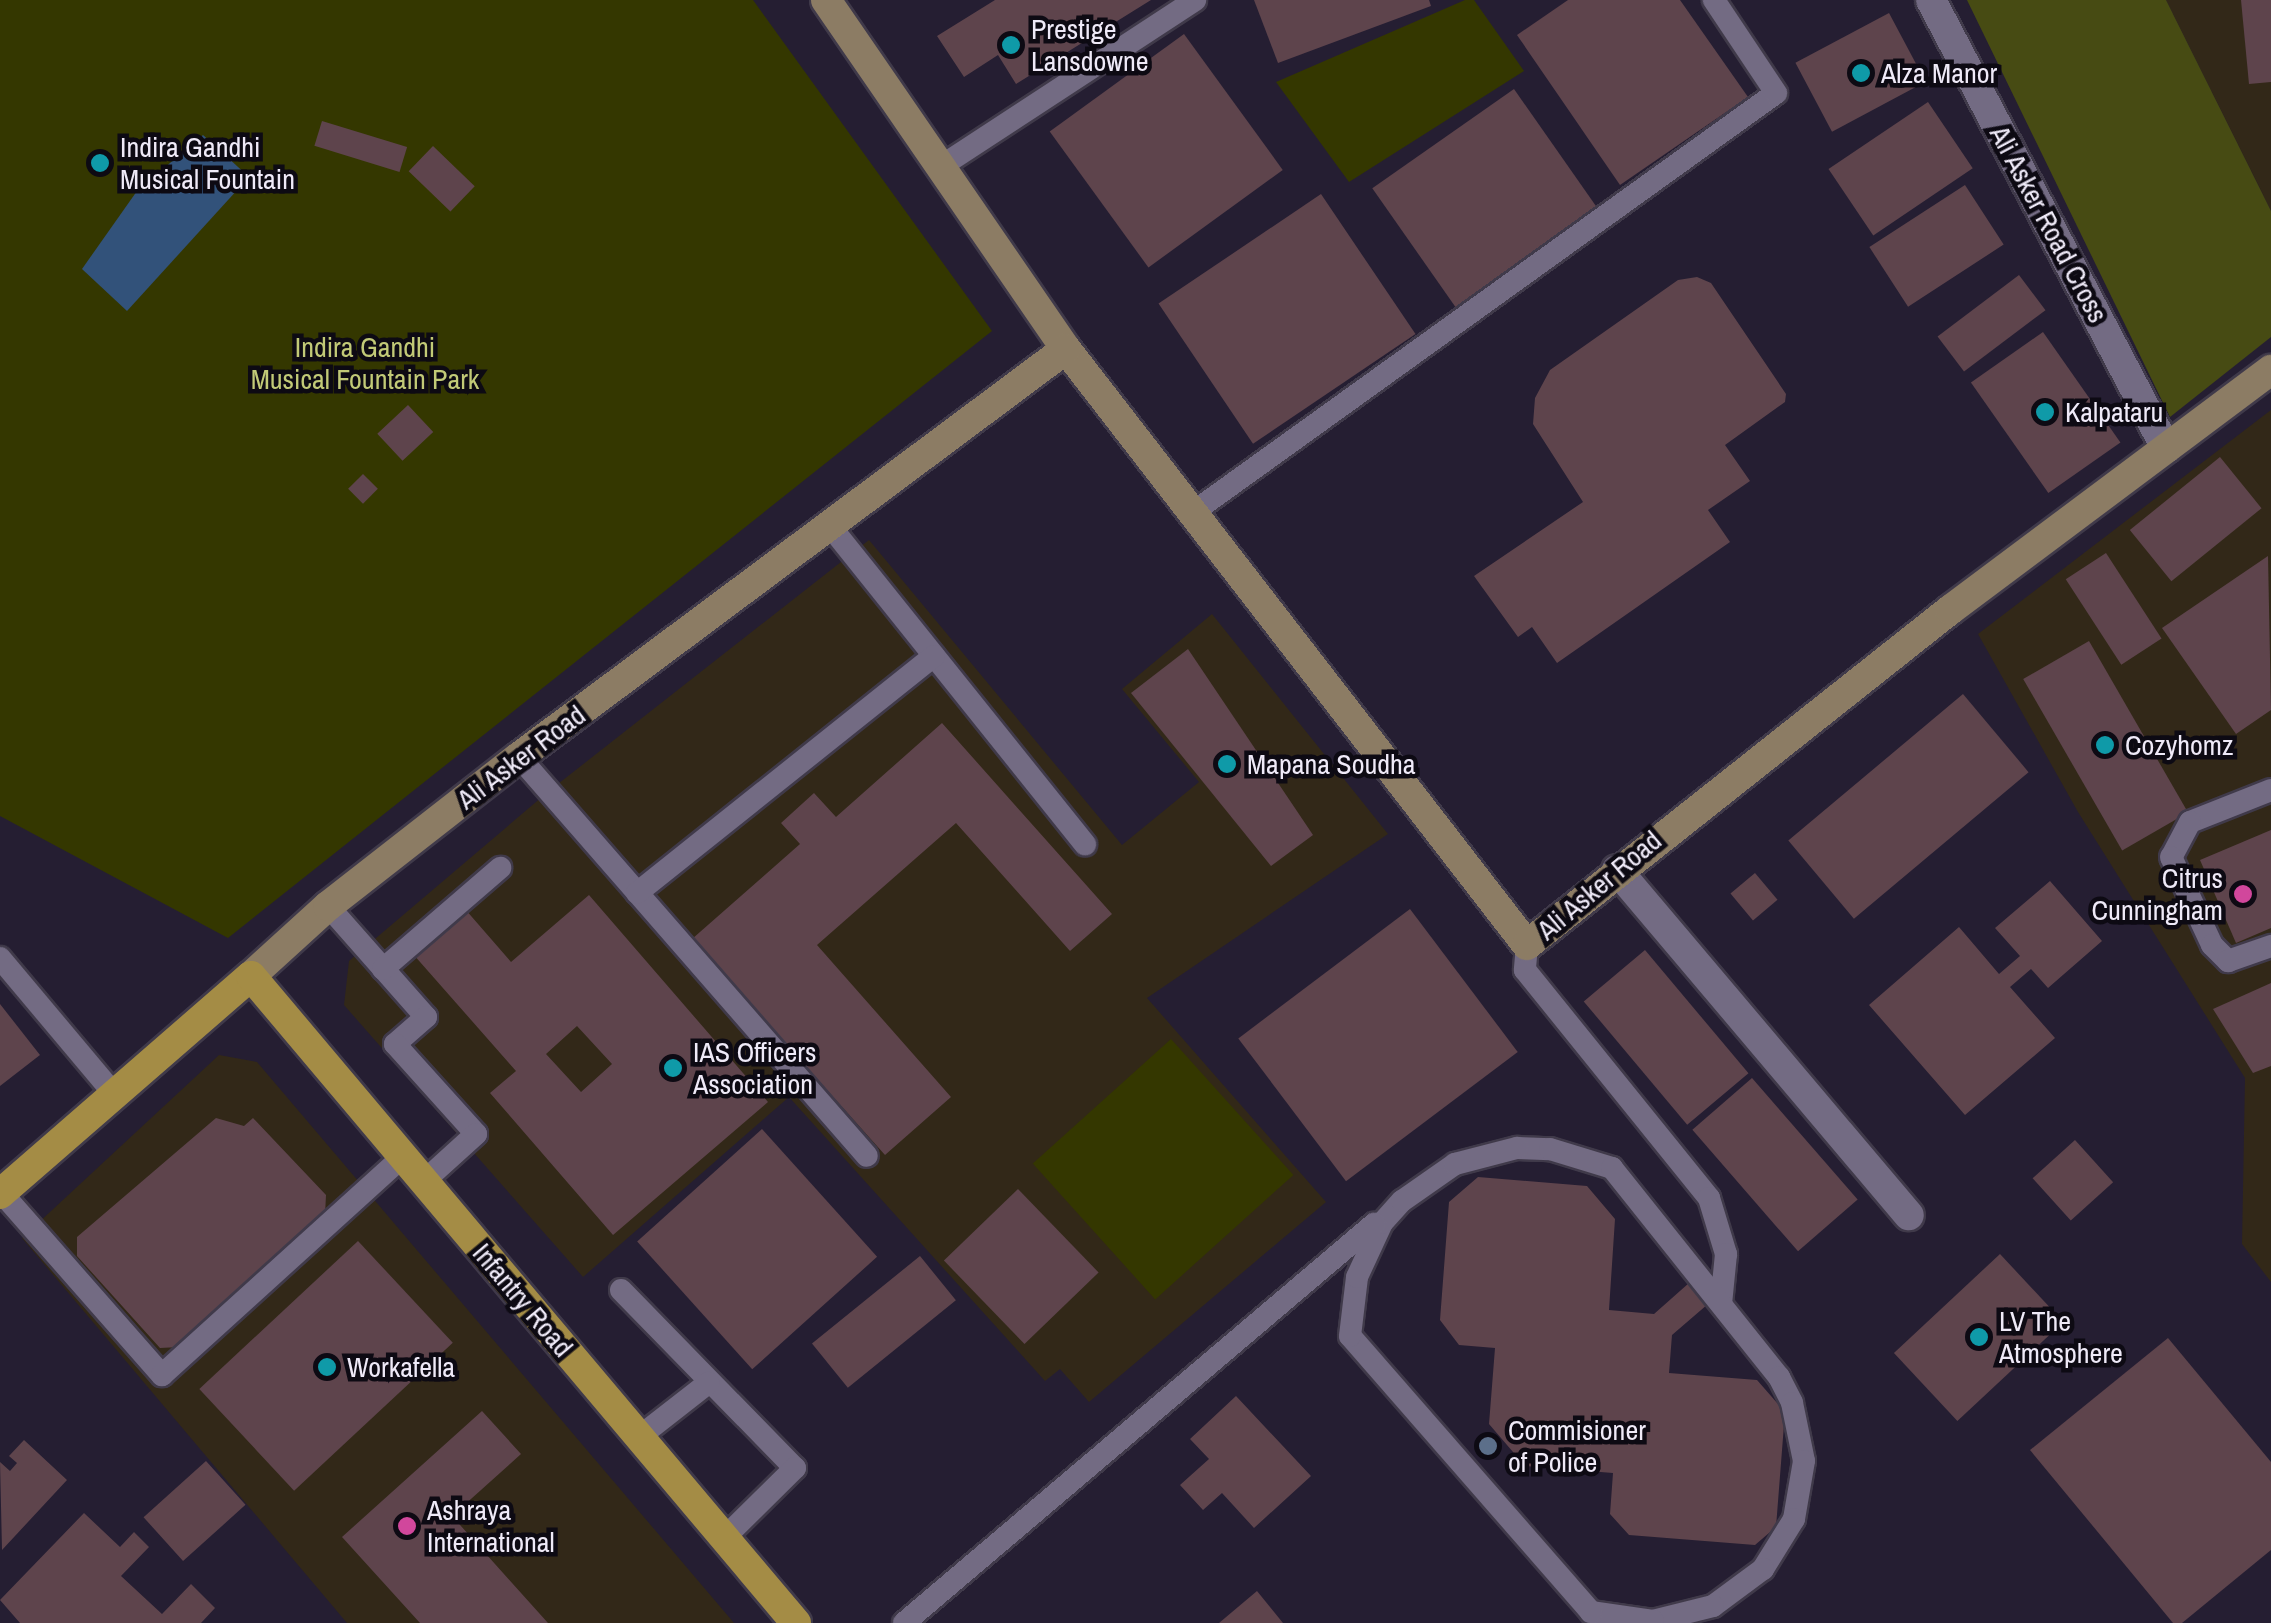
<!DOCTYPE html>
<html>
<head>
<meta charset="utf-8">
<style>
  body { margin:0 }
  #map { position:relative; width:2271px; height:1623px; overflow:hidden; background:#251e32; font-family:"Archivo Narrow",sans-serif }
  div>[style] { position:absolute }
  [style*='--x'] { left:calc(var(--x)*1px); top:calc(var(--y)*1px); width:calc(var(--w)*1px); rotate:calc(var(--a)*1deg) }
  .commercial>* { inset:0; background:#322818 }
  .green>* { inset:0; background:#343700; transform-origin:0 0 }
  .forest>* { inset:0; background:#474b13 }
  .water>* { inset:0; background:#32527a }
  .building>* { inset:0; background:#5e444c; transform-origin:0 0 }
  .roads { filter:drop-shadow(2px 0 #403a4a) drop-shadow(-2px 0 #403a4a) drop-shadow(0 2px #403a4a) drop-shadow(0 -2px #403a4a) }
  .lane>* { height:22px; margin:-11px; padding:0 11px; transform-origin:11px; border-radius:11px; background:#736b83 }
  .street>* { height:30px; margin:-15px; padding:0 15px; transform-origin:15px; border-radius:15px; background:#736b83 }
  .secondary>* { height:30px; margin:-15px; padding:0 15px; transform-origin:15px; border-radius:15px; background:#8c7c64 }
  .primary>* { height:30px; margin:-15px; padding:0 15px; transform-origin:15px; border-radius:15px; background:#a48c45 }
  .dots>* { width:28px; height:28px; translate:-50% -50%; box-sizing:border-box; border:5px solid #0d0a13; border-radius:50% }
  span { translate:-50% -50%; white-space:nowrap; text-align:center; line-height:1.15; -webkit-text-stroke:9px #0d0a13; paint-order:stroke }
  .poi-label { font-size:28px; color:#efeaf8 }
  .left { translate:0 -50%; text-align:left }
  .right { translate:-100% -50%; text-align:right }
  .street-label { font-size:28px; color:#efeaf8 }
  .park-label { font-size:28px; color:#c2ca77 }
</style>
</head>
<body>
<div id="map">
  <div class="commercial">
    <div style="clip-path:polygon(2166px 0,2271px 0,2271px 211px)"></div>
    <div style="clip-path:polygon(2271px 410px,2271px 1282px,2242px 1244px,2245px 1078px,2078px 812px,1978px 634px)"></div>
    <div style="clip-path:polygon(869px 540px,1122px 845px,1199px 782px,1122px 689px,1212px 614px,1388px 834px,1147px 998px,1326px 1202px,1089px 1402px,1060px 1369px,1045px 1381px,789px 1097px,583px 1277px,344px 1005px,349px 961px,549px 791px)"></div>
    <div style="clip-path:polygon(219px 1055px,257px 1062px,734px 1623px,347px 1623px,22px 1238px)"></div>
  </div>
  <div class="green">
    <div style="clip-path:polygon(0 0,753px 0,992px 331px,228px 938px,0 816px)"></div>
    <div style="clip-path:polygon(1465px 0,1474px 0,1524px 71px,1349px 182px,1276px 82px)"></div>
    <div style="left:1171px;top:1039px;width:183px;height:186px;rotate:48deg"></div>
  </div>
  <div class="forest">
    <div style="clip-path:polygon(1967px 0,2166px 0,2271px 211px,2271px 337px,2170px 417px)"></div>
  </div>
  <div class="water">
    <div style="clip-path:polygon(203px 135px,249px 177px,127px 311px,82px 269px,137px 191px)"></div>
  </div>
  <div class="building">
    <div style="clip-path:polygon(995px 0,1151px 0,1016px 84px,998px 55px,964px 77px,937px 36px)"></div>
    <div style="clip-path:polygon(1254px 0,1429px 0,1431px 6px,1278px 63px)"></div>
    <div style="clip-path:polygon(1568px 0,1680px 0,1748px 97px,1620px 185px,1517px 35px)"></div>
    <div style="clip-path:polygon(2241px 0,2271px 0,2271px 82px,2249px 84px)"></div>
    <div style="left:1889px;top:13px;width:78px;height:106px;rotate:62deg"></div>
    <div style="left:1184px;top:34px;width:168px;height:166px;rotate:54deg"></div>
    <div style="left:1514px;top:89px;width:145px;height:173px;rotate:55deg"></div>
    <div style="left:1928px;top:102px;width:80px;height:120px;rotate:56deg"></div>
    <div style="left:322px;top:121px;width:89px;height:26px;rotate:17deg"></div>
    <div style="left:433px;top:146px;width:58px;height:35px;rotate:44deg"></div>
    <div style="left:1965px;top:185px;width:71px;height:114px;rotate:57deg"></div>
    <div style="left:1321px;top:194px;width:169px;height:196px;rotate:56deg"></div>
    <div style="left:2019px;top:275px;width:44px;height:102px;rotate:53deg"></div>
    <div style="clip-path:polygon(1697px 277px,1711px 283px,1786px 394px,1785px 402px,1725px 445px,1750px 481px,1708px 510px,1730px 542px,1557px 663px,1532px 627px,1518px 637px,1474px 576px,1583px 502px,1533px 424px,1535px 398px,1550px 370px,1678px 280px)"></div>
    <div style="left:2043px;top:332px;width:135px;height:88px;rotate:55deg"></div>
    <div style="left:408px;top:405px;width:37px;height:42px;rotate:47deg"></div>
    <div style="left:2220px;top:457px;width:66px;height:116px;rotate:51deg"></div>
    <div style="left:363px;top:474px;width:21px;height:21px;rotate:45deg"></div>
    <div style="left:2106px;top:553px;width:102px;height:48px;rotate:57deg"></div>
    <div style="clip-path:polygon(2268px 556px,2271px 710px,2236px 734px,2162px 628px)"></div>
    <div style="left:2089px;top:641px;width:198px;height:76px;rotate:60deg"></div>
    <div style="clip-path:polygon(1188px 649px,1313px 835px,1271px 866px,1131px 693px)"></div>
    <div style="left:1963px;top:694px;width:102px;height:228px;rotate:50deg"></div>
    <div style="clip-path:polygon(942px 723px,1112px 914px,1070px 951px,956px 823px,817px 945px,951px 1097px,885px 1155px,692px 939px,800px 844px,781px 823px,814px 793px,836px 817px)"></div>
    <div style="clip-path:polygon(2271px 830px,2271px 928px,2236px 943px,2200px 860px)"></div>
    <div style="left:1755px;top:873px;width:35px;height:32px;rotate:50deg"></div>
    <div style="clip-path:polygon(2050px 881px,2102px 941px,2048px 988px,2031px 969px,2010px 987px,2055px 1038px,1965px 1115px,1869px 1005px,1959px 927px,1999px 974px,2020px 956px,1995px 928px)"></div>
    <div style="clip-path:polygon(evenodd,589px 895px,768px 1102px,613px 1235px,490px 1093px,516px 1071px,413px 954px,465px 909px,511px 962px,589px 895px,577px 1026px,612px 1064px,581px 1092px,546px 1054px,577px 1026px)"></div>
    <div style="left:1410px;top:909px;width:179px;height:215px;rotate:53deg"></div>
    <div style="left:1645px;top:950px;width:161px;height:80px;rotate:50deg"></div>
    <div style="clip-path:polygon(2271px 983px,2271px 1066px,2253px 1073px,2213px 1009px)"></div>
    <div style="clip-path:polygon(0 1004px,40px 1055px,0 1086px)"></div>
    <div style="left:1752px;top:1078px;width:161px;height:79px;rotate:49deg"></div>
    <div style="clip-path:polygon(216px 1118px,244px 1126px,253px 1118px,326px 1195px,325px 1215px,179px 1347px,160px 1348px,77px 1256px,77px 1237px)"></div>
    <div style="left:762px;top:1129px;width:172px;height:168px;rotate:48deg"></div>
    <div style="left:2075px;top:1140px;width:57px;height:57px;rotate:48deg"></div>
    <div style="clip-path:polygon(1478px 1177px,1587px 1186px,1615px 1219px,1609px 1310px,1654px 1314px,1689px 1283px,1708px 1304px,1672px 1335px,1669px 1373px,1757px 1380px,1785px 1412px,1776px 1527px,1755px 1545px,1629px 1535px,1610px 1514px,1613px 1473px,1525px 1466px,1489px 1424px,1495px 1348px,1459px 1345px,1440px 1320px,1449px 1202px)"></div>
    <div style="left:1018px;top:1189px;width:116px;height:103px;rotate:46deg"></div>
    <div style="left:358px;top:1241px;width:139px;height:217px;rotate:47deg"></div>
    <div style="left:2000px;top:1254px;width:93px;height:145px;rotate:47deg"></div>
    <div style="left:920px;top:1256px;width:57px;height:139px;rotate:51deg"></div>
    <div style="clip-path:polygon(2168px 1338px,2271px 1462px,2271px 1550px,2182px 1623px,2173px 1623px,2030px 1450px)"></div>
    <div style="clip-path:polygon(1236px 1396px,1311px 1476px,1254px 1528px,1222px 1493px,1203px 1510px,1180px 1485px,1209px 1459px,1190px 1439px)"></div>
    <div style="clip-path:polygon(482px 1411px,521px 1454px,452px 1516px,548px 1623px,420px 1623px,342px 1537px)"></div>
    <div style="clip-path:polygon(24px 1440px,67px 1480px,2px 1550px,0 1462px,10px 1471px,17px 1463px,9px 1456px)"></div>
    <div style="left:206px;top:1461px;width:59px;height:84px;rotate:48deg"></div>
    <div style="clip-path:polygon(84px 1513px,120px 1547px,134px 1532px,149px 1547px,121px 1576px,162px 1614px,191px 1584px,215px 1608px,201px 1623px,20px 1623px,0 1600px)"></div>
    <div style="clip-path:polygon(1257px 1591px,1283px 1623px,1219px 1623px)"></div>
  </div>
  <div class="roads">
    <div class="lane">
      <div style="--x:940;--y:167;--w:305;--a:-33.2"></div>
      <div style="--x:1192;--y:513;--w:719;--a:-35.72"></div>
      <div style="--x:1776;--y:93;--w:112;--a:-123.7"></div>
      <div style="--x:830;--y:526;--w:408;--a:51.3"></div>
      <div style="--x:519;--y:757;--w:529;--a:48.91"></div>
      <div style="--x:2271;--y:790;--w:87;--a:158.4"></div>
      <div style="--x:2190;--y:822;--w:40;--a:118"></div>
      <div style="--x:2171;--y:857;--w:97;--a:65"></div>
      <div style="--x:2212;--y:945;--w:23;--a:45"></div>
      <div style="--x:2228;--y:961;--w:46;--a:-19.2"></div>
      <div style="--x:637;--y:893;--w:380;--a:-38.6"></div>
      <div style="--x:328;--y:906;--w:148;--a:48.6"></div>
      <div style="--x:426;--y:1017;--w:41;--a:138.9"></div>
      <div style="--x:395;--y:1044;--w:121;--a:48"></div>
      <div style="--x:476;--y:1134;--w:72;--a:137.8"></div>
      <div style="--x:1527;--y:945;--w:25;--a:95"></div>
      <div style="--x:1525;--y:970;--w:293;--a:51.1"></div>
      <div style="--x:1709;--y:1198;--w:59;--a:73.1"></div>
      <div style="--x:1726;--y:1254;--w:50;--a:95.7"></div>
      <div style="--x:0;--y:958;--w:177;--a:50"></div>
      <div style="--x:383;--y:969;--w:155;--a:-40.8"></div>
      <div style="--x:1517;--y:1148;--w:33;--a:2"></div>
      <div style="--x:1550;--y:1149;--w:65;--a:17"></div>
      <div style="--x:1612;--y:1168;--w:268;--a:51.4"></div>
      <div style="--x:1779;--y:1377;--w:29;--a:63"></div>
      <div style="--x:1792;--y:1403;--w:59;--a:78.3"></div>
      <div style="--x:1804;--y:1461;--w:59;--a:99.8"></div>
      <div style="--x:1794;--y:1519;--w:59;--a:121.8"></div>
      <div style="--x:1763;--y:1569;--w:62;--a:143.5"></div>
      <div style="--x:1713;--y:1606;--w:62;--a:166"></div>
      <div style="--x:1653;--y:1621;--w:63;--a:-171.7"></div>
      <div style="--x:1591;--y:1612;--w:366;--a:-131.1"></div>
      <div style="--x:1350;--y:1336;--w:59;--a:-83.2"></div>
      <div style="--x:1357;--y:1277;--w:60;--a:-65.2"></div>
      <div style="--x:1382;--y:1223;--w:30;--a:-48"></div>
      <div style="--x:1402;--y:1201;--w:65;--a:-34.9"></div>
      <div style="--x:1455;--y:1164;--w:64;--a:-14.5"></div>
      <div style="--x:1;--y:1192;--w:244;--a:48.7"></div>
      <div style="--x:162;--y:1375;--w:324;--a:-42.2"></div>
      <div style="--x:621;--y:1290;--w:249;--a:45.7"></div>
      <div style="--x:795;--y:1468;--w:100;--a:135.4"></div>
      <div style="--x:639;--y:1437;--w:88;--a:-38"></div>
      <div style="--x:904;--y:1623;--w:617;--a:-40.33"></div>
    </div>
    <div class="street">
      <div style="--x:1931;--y:0;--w:506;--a:62.32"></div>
      <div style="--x:1617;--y:870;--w:452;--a:49.8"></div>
    </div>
    <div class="secondary">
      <div style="--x:826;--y:0;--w:424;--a:55.5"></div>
      <div style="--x:1066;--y:349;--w:753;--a:52.28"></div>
      <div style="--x:1527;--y:945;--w:540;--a:-38.38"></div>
      <div style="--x:1950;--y:610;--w:401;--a:-36.8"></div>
      <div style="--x:251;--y:976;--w:104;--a:-42.3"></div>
      <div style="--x:328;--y:906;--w:242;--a:-38"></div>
      <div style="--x:519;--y:757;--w:682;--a:-36.72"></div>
    </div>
    <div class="primary">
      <div style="--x:0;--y:1194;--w:332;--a:-41"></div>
      <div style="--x:251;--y:976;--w:846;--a:49.89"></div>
    </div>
  </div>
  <div class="dots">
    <div style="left:1011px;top:45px;background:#0f9aa8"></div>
    <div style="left:1861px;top:73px;background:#0f9aa8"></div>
    <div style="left:100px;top:163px;background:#0f9aa8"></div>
    <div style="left:2045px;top:412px;background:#0f9aa8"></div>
    <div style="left:2105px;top:745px;background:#0f9aa8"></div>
    <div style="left:1227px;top:764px;background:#0f9aa8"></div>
    <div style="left:2243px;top:894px;background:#d1479c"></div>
    <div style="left:673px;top:1068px;background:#0f9aa8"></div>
    <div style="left:1979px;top:1337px;background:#0f9aa8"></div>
    <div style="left:327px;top:1367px;background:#0f9aa8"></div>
    <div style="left:1488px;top:1446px;background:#5c6f8a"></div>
    <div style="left:407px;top:1526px;background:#d1479c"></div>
  </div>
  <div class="poi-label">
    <span class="left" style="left:1031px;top:45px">Prestige<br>Lansdowne</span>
    <span class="left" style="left:1881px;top:73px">Alza Manor</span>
    <span class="left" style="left:120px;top:163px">Indira Gandhi<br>Musical Fountain</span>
    <span class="left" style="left:2065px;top:412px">Kalpataru</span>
    <span class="left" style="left:2125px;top:745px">Cozyhomz</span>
    <span class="left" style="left:1247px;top:764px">Mapana Soudha</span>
    <span class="right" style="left:2223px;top:894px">Citrus<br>Cunningham</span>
    <span class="left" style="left:693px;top:1068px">IAS Officers<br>Association</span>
    <span class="left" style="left:1999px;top:1337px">LV The<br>Atmosphere</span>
    <span class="left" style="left:347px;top:1367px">Workafella</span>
    <span class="left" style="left:1508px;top:1446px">Commisioner<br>of Police</span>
    <span class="left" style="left:427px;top:1526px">Ashraya<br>International</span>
  </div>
  <div class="street-label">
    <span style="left:2049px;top:224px;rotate:62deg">Ali Asker Road Cross</span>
    <span style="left:521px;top:757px;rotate:-37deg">Ali Asker Road</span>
    <span style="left:1599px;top:885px;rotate:-40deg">Ali Asker Road</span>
    <span style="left:523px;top:1300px;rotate:50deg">Infantry Road</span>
  </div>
  <div class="park-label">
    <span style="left:365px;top:363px">Indira Gandhi<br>Musical Fountain Park</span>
  </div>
</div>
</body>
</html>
